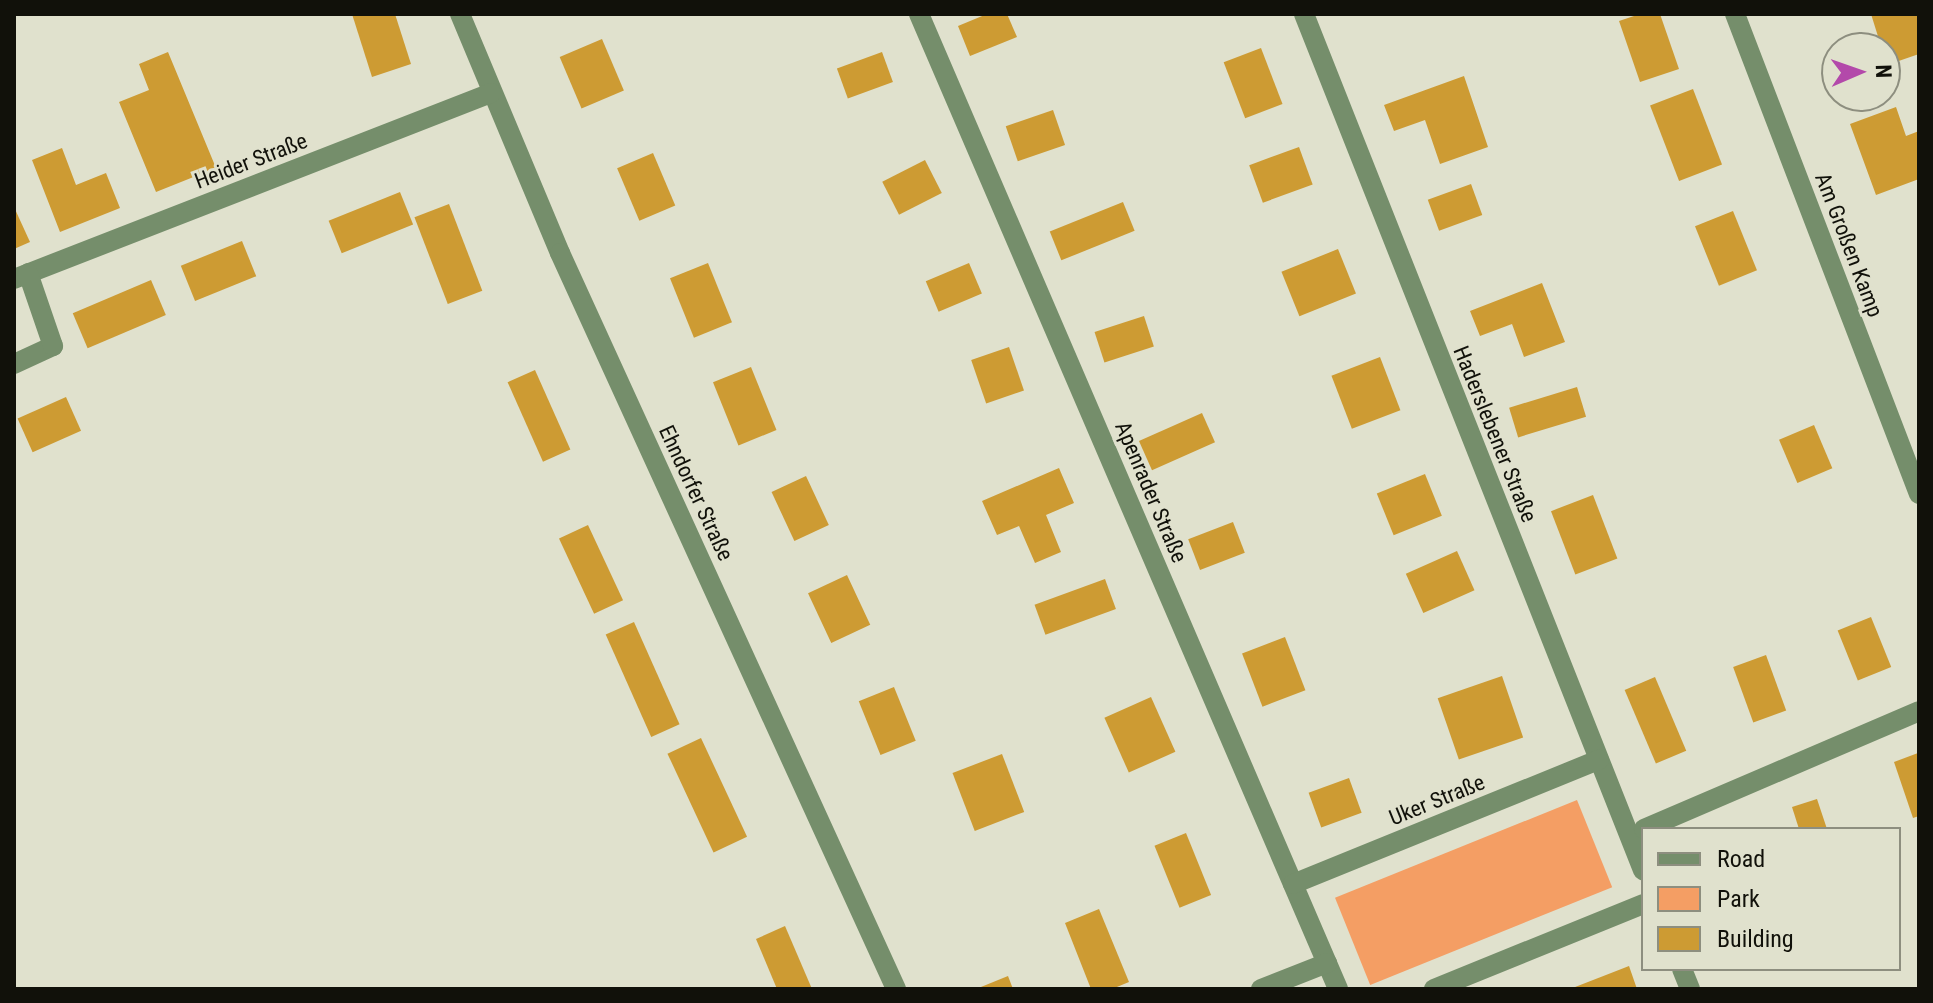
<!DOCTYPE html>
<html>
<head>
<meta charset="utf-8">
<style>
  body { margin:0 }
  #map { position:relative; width:1933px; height:1003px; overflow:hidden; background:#e0e1cd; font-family:"Roboto Condensed",sans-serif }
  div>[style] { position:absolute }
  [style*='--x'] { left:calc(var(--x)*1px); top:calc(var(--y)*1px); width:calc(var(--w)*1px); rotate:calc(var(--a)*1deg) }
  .green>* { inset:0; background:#f49e64; transform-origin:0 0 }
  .building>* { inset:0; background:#cd9b33; transform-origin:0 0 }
  .minor>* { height:20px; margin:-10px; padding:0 10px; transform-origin:10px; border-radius:10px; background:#758e6b }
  span { translate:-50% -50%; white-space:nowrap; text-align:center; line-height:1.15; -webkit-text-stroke:6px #e0e1cd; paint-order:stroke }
  .street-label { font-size:22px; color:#11110a }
  .frame { position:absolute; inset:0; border:16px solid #11110a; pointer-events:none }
  .legend { position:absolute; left:1641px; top:827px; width:260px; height:144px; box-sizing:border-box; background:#e0e1cd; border:2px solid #8d8e7f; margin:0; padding:10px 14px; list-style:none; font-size:24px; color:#11110a }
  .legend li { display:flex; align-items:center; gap:16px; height:40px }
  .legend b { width:40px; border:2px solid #8d8e7f }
  .north { position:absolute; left:1821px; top:32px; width:80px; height:80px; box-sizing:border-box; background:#e0e1cd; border:2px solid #8d8e7f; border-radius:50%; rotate:88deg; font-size:22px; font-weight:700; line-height:32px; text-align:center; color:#11110a }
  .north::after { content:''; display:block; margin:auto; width:28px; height:36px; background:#b349aa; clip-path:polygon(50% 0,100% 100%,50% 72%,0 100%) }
</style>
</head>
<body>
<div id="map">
  <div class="green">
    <div style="left:1577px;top:800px;width:94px;height:261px;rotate:68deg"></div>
  </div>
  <div class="building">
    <div style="clip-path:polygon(352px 14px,395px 14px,411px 64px,372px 77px)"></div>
    <div style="clip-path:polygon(987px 14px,1007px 14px,1017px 37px,970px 56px,958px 26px)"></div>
    <div style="clip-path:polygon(1640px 14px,1660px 14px,1679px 69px,1640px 82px,1619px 21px)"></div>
    <div style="clip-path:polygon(1871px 14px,1919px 14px,1919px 54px,1887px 65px)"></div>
    <div style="left:602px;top:39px;width:56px;height:46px;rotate:67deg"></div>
    <div style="left:1261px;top:48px;width:60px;height:40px;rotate:69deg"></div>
    <div style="clip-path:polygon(168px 52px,216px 168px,156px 192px,119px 102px,149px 90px,139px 64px)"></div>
    <div style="left:882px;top:52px;width:32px;height:48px;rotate:70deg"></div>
    <div style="clip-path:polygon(1464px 76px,1488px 147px,1440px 164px,1425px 120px,1394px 131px,1384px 105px)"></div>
    <div style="left:1693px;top:89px;width:81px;height:46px;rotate:69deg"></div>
    <div style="clip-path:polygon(1896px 107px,1906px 136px,1919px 131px,1919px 179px,1876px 195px,1850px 124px)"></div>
    <div style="left:1053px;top:110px;width:37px;height:50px;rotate:71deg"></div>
    <div style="left:1299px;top:147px;width:40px;height:53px;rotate:70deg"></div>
    <div style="clip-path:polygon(62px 148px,76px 185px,106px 173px,120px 208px,60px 232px,32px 160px)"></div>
    <div style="left:653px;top:153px;width:57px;height:39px;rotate:67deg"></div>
    <div style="left:925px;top:160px;width:37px;height:48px;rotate:63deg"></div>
    <div style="left:1471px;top:184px;width:33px;height:46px;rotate:70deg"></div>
    <div style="left:400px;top:192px;width:35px;height:77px;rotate:68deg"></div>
    <div style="left:1123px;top:202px;width:31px;height:79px;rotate:68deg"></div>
    <div style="left:449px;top:204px;width:93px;height:37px;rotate:69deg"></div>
    <div style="clip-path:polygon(14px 207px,30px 242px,14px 249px)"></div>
    <div style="left:1733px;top:211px;width:64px;height:41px;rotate:68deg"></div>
    <div style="left:242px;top:241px;width:38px;height:66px;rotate:68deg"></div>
    <div style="left:1338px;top:249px;width:48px;height:61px;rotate:68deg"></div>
    <div style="left:708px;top:263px;width:64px;height:41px;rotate:68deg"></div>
    <div style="left:969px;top:263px;width:33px;height:47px;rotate:67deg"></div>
    <div style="left:151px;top:280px;width:38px;height:85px;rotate:67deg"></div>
    <div style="clip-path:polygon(1542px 283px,1565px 342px,1524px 357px,1512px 324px,1480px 336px,1470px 311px)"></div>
    <div style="left:1144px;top:316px;width:32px;height:52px;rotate:72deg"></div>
    <div style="left:1009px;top:347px;width:46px;height:40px;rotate:71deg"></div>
    <div style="left:1380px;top:357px;width:57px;height:52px;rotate:69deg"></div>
    <div style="left:751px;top:367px;width:68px;height:41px;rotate:68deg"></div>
    <div style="left:535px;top:370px;width:87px;height:30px;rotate:66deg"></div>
    <div style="left:1577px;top:387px;width:31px;height:71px;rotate:73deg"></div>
    <div style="left:66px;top:397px;width:37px;height:53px;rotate:66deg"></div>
    <div style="left:1202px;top:413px;width:32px;height:69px;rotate:66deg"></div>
    <div style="left:1814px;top:425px;width:47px;height:38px;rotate:67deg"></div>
    <div style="clip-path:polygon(1059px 468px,1074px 503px,1046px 515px,1061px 552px,1035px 563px,1019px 526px,997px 535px,982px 501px)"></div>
    <div style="left:1425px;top:474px;width:45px;height:52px;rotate:68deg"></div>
    <div style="left:806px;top:476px;width:54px;height:38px;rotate:65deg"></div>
    <div style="left:1593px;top:495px;width:68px;height:45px;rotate:69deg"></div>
    <div style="left:1233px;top:522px;width:33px;height:48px;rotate:69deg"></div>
    <div style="left:588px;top:525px;width:83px;height:32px;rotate:65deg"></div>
    <div style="left:1457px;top:551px;width:43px;height:56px;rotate:66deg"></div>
    <div style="left:847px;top:575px;width:55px;height:43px;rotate:65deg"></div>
    <div style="left:1105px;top:579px;width:32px;height:75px;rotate:70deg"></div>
    <div style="left:1871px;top:617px;width:54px;height:36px;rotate:68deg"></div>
    <div style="left:634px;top:622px;width:112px;height:31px;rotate:66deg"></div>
    <div style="left:1285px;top:637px;width:57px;height:46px;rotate:69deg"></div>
    <div style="left:1766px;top:655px;width:59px;height:35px;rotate:70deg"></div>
    <div style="left:1502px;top:676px;width:65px;height:68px;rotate:71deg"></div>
    <div style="left:1655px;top:677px;width:80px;height:33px;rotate:67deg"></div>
    <div style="left:894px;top:687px;width:58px;height:38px;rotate:68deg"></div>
    <div style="left:1151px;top:697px;width:60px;height:51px;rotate:66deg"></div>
    <div style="left:701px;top:738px;width:109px;height:37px;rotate:65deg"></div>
    <div style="clip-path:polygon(1918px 753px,1919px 816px,1913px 818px,1894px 762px)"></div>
    <div style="left:1002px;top:754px;width:62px;height:53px;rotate:69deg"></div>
    <div style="left:1349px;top:778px;width:37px;height:43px;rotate:70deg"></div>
    <div style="clip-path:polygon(1817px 799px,1827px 829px,1799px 829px,1792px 807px)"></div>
    <div style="left:1186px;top:833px;width:67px;height:34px;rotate:68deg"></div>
    <div style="clip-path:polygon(1099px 909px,1129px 982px,1112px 989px,1091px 989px,1065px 923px)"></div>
    <div style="clip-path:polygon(785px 926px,812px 989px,777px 989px,756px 939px)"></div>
    <div style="clip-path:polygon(1629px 966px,1637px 989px,1570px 989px)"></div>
    <div style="clip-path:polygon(1008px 976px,1013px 989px,976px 989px)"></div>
  </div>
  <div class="minor">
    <div style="--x:460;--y:14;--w:259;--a:67.3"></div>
    <div style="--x:560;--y:253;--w:809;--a:65.46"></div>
    <div style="--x:919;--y:14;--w:1061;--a:66.74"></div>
    <div style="--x:1304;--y:14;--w:921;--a:68.4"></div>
    <div style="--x:1735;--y:14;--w:514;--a:69.03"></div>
    <div style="--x:14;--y:279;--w:512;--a:-21.3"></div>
    <div style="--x:14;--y:364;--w:43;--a:-24.8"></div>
    <div style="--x:53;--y:346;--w:77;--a:-108.9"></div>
    <div style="--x:1644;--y:829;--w:299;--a:-23.2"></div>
    <div style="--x:1293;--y:884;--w:330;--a:-22.1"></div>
    <div style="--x:1682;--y:969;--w:22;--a:68"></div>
    <div style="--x:1261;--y:989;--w:71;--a:-21.5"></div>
    <div style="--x:1434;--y:989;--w:226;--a:-22.1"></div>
  </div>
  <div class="street-label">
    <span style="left:251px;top:161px;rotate:-21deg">Heider Straße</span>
    <span style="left:1849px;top:245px;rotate:69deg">Am Großen Kamp</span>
    <span style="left:1495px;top:434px;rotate:68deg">Haderslebener Straße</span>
    <span style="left:1151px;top:492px;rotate:67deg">Apenrader Straße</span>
    <span style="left:696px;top:493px;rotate:65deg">Ehndorfer Straße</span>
    <span style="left:1437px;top:800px;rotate:-22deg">Uker Straße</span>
  </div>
  <div class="frame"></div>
  <ul class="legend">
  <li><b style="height:10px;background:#758e6b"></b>Road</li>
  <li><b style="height:22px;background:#f49e64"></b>Park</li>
  <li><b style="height:22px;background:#cd9b33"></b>Building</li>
  </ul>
  <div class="north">N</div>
</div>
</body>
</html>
